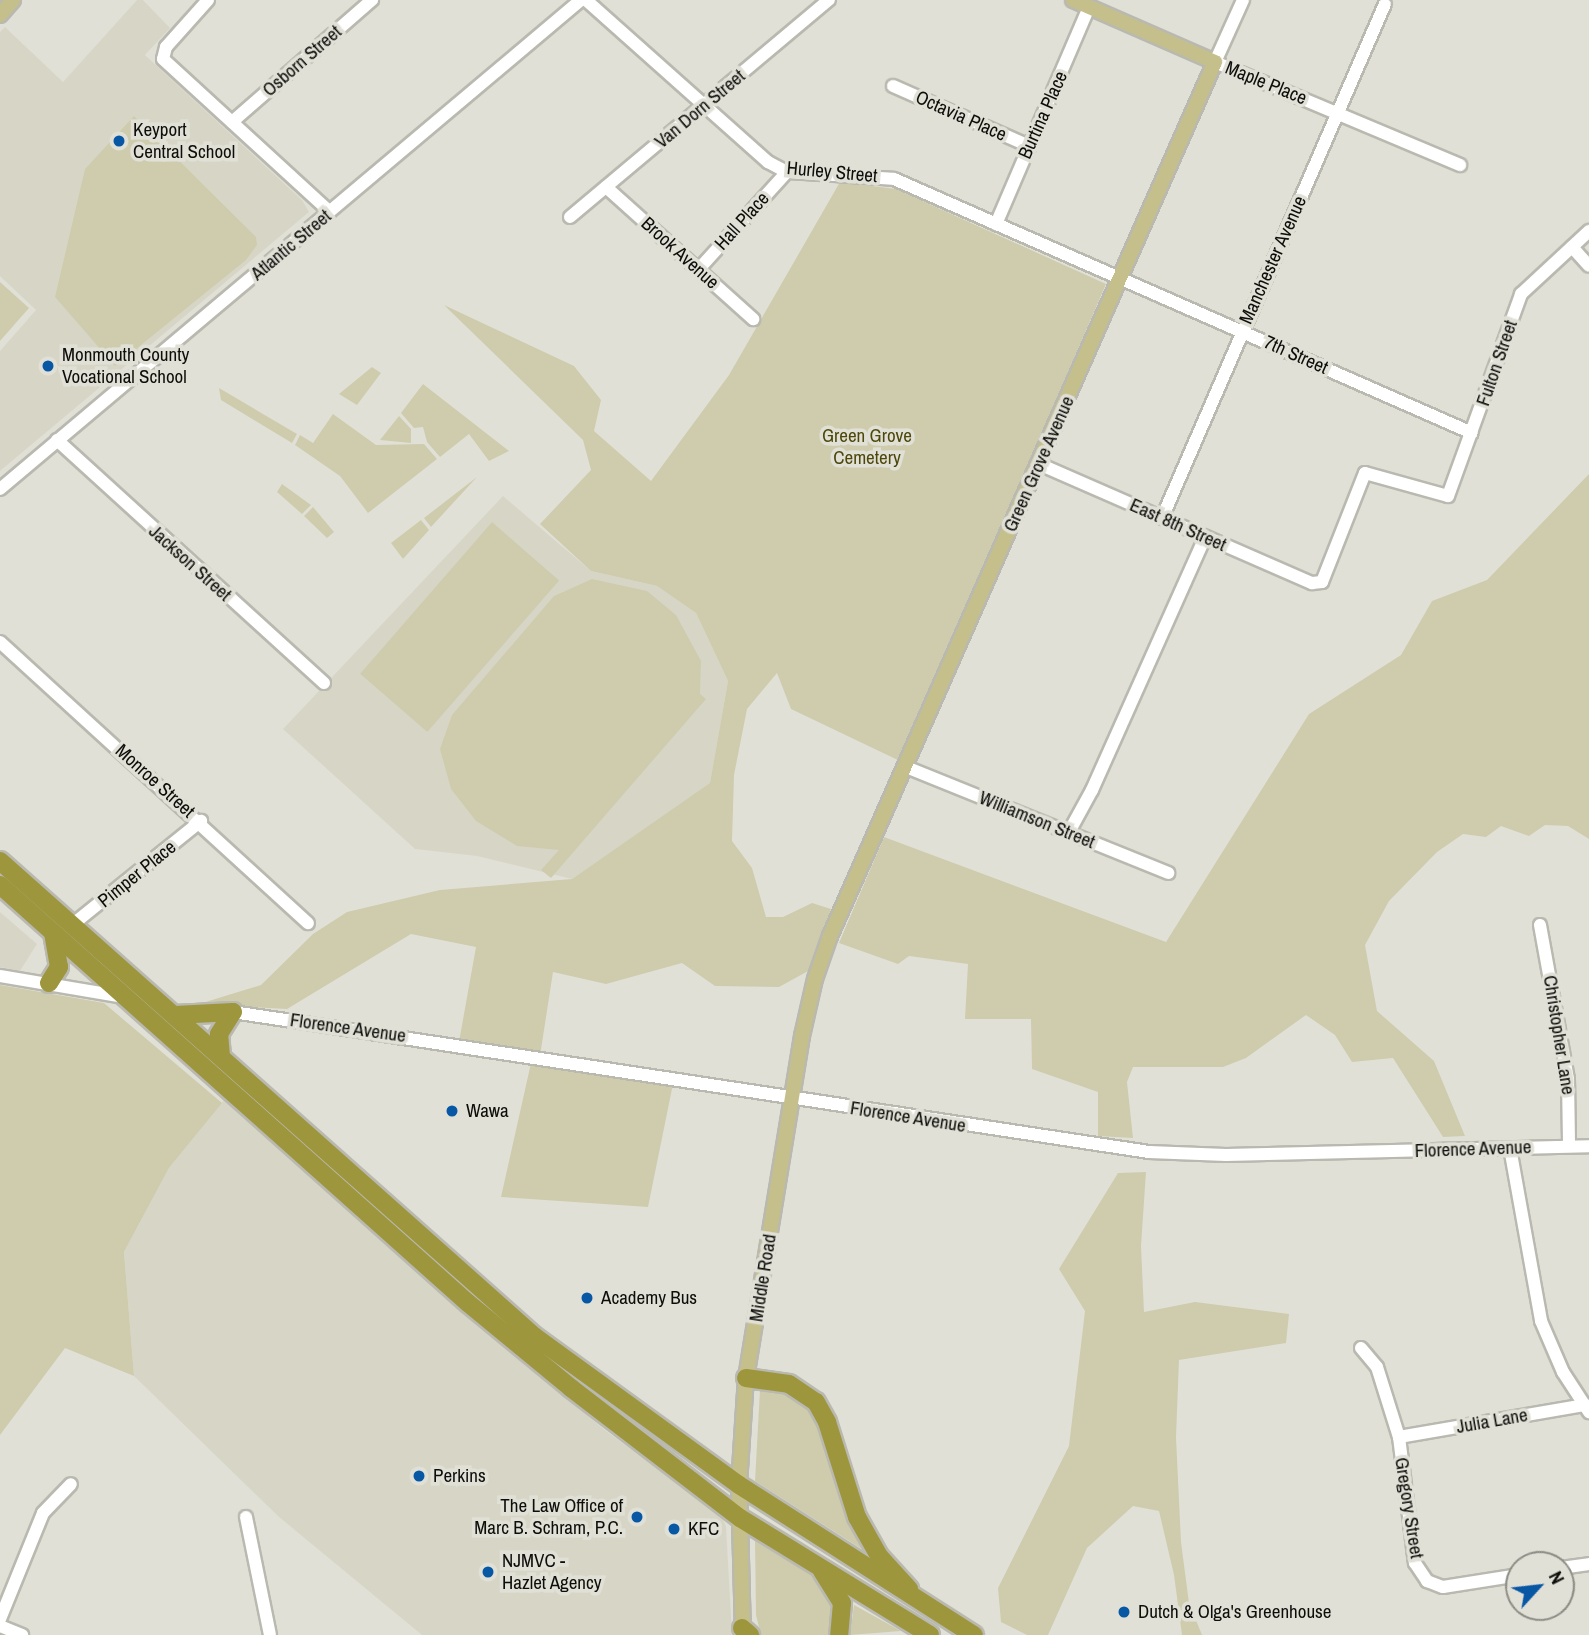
<!DOCTYPE html>
<html>
<head>
<meta charset="utf-8">
<style>
  body { margin:0 }
  #map { position:relative; width:1589px; height:1635px; overflow:hidden; background:#e1e0d7; font-family:"Archivo Narrow",sans-serif }
  div>[style] { position:absolute }
  [style*='--x'] { left:calc(var(--x)*1px); top:calc(var(--y)*1px); width:calc(var(--w)*1px); rotate:calc(var(--a)*1deg) }
  .built>* { inset:0; background:#d7d6c6 }
  .green>* { inset:0; background:#ceccad; transform-origin:0 0 }
  .roads { filter:drop-shadow(2px 0 #b9b9b0) drop-shadow(-2px 0 #b9b9b0) drop-shadow(0 2px #b9b9b0) drop-shadow(0 -2px #b9b9b0) }
  .minor>* { height:12px; margin:-6px; padding:0 6px; transform-origin:6px; border-radius:6px; background:#fff }
  .major>* { height:14px; margin:-7px; padding:0 7px; transform-origin:7px; border-radius:7px; background:#c5c08b }
  .highway>* { height:18px; margin:-9px; padding:0 9px; transform-origin:9px; border-radius:9px; background:#9e963d }
  .dots>* { width:19px; height:19px; translate:-50% -50%; box-sizing:border-box; border:4px solid #e1e0d7; border-radius:50% }
  span { translate:-50% -50%; white-space:nowrap; text-align:center; line-height:1.15; -webkit-text-stroke:7px #e1e0d7; paint-order:stroke }
  .street-label { font-size:19px; color:#0d0d0a }
  .poi-label { font-size:19px; color:#0d0d0a }
  .left { translate:0 -50%; text-align:left }
  .right { translate:-100% -50%; text-align:right }
  .park-label { font-size:19px; color:#4d480a }
  .north { position:absolute; left:1505px; top:1551px; width:70px; height:70px; box-sizing:border-box; background:#e1e0d7; border:2px solid #8c8c85; border-radius:50%; rotate:63deg; font-size:19px; font-weight:700; line-height:28px; text-align:center; color:#0d0d0a }
  .north::after { content:''; display:block; margin:auto; width:24px; height:32px; background:#0757a5; clip-path:polygon(50% 0,100% 100%,50% 72%,0 100%) }
</style>
</head>
<body>
<div id="map">
  <div class="built">
    <div style="clip-path:polygon(137px 0,143px 0,170px 28px,145px 55px,302px 200px,309px 212px,0 471px,0 351px,36px 310px,0 276px,0 32px,5px 27px,63px 82px)"></div>
    <div style="clip-path:polygon(503px 496px,591px 571px,657px 586px,696px 613px,728px 681px,710px 784px,572px 879px,477px 856px,415px 849px,283px 729px)"></div>
    <div style="clip-path:polygon(0 912px,37px 944px,20px 971px,0 967px)"></div>
    <div style="clip-path:polygon(224px 1100px,476px 1325px,606px 1431px,721px 1515px,726px 1526px,732px 1635px,422px 1635px,279px 1517px,134px 1376px,124px 1252px,169px 1168px)"></div>
  </div>
  <div class="green">
    <div style="clip-path:polygon(134px 116px,256px 237px,257px 245px,246px 260px,115px 366px,55px 297px,85px 169px)"></div>
    <div style="clip-path:polygon(840px 182px,896px 189px,1106px 284px,902px 762px,791px 709px,777px 673px,747px 709px,734px 775px,732px 841px,752px 868px,766px 917px,783px 917px,812px 903px,831px 909px,810px 970px,779px 987px,715px 986px,682px 963px,606px 984px,553px 972px,540px 1056px,674px 1079px,648px 1207px,501px 1197px,531px 1063px,459px 1042px,476px 947px,411px 934px,287px 1009px,199px 1004px,261px 985px,313px 934px,347px 912px,440px 890px,572px 879px,710px 783px,728px 681px,696px 613px,657px 586px,591px 571px,540px 524px,591px 470px,583px 440px,444px 305px,574px 366px,601px 400px,594px 431px,651px 481px,729px 375px)"></div>
    <div style="clip-path:polygon(0 282px,29px 308px,0 341px)"></div>
    <div style="clip-path:polygon(372px 367px,381px 373px,357px 405px,339px 394px)"></div>
    <div style="clip-path:polygon(423px 384px,509px 451px,489px 461px,469px 434px,440px 457px,427px 442px,423px 427px,414px 428px,401px 413px)"></div>
    <div style="clip-path:polygon(219px 388px,297px 434px,292px 443px,221px 400px)"></div>
    <div style="clip-path:polygon(333px 414px,376px 445px,424px 444px,437px 459px,368px 513px,340px 476px,295px 445px,300px 435px,313px 443px)"></div>
    <div style="clip-path:polygon(399px 416px,411px 429px,411px 443px,380px 440px)"></div>
    <div style="clip-path:polygon(1589px 474px,1589px 839px,1568px 826px,1545px 825px,1529px 836px,1501px 826px,1486px 837px,1463px 834px,1437px 852px,1389px 901px,1365px 945px,1377px 1011px,1434px 1061px,1465px 1136px,1443px 1137px,1393px 1058px,1352px 1062px,1335px 1035px,1306px 1015px,1246px 1058px,1223px 1067px,1133px 1067px,1127px 1082px,1133px 1138px,1098px 1136px,1098px 1092px,1032px 1069px,1031px 1019px,965px 1019px,968px 964px,909px 956px,898px 964px,839px 943px,884px 837px,1166px 942px,1309px 714px,1401px 655px,1432px 601px,1487px 580px)"></div>
    <div style="clip-path:polygon(477px 477px,431px 527px,424px 518px)"></div>
    <div style="clip-path:polygon(282px 484px,311px 505px,302px 514px,277px 492px)"></div>
    <div style="clip-path:polygon(313px 507px,334px 532px,327px 538px,304px 516px)"></div>
    <div style="clip-path:polygon(421px 520px,429px 530px,403px 559px,391px 543px)"></div>
    <div style="left:492px;top:522px;width:89px;height:201px;rotate:41deg"></div>
    <div style="clip-path:polygon(592px 579px,647px 591px,676px 615px,701px 661px,700px 694px,706px 699px,551px 878px,541px 870px,559px 850px,517px 846px,476px 821px,451px 789px,440px 749px,452px 715px,554px 596px)"></div>
    <div style="clip-path:polygon(0 985px,104px 1003px,222px 1103px,169px 1168px,124px 1252px,134px 1376px,65px 1348px,0 1435px)"></div>
    <div style="clip-path:polygon(1146px 1172px,1141px 1246px,1144px 1312px,1195px 1302px,1289px 1314px,1286px 1343px,1179px 1360px,1176px 1437px,1181px 1542px,1189px 1603px,1202px 1635px,1182px 1635px,1174px 1575px,1159px 1511px,1133px 1506px,1087px 1548px,1048px 1635px,1027px 1635px,1001px 1622px,998px 1588px,1069px 1446px,1085px 1311px,1059px 1269px,1118px 1173px)"></div>
    <div style="clip-path:polygon(772px 1386px,812px 1405px,868px 1553px,755px 1481px,760px 1390px)"></div>
    <div style="clip-path:polygon(755px 1541px,817px 1578px,836px 1599px,833px 1635px,761px 1635px,756px 1615px)"></div>
    <div style="clip-path:polygon(854px 1605px,901px 1631px,850px 1635px)"></div>
  </div>
  <div class="roads">
    <div class="minor">
      <div style="--x:208;--y:0;--w:63;--a:131.8"></div>
      <div style="--x:166;--y:47;--w:12;--a:104"></div>
      <div style="--x:163;--y:59;--w:226;--a:42.5"></div>
      <div style="--x:586;--y:0;--w:244;--a:41.7"></div>
      <div style="--x:768;--y:162;--w:21;--a:28"></div>
      <div style="--x:787;--y:172;--w:107;--a:3.7"></div>
      <div style="--x:894;--y:179;--w:631;--a:23.72"></div>
      <div style="--x:1243;--y:0;--w:68;--a:114.3"></div>
      <div style="--x:1215;--y:62;--w:266;--a:22.8"></div>
      <div style="--x:893;--y:86;--w:149;--a:23.8"></div>
      <div style="--x:232;--y:122;--w:186;--a:-41.1"></div>
      <div style="--x:606;--y:187;--w:198;--a:41.9"></div>
      <div style="--x:570;--y:217;--w:338;--a:-40"></div>
      <div style="--x:996;--y:224;--w:236;--a:-66.8"></div>
      <div style="--x:1572;--y:247;--w:25;--a:48"></div>
      <div style="--x:698;--y:270;--w:132;--a:-47.8"></div>
      <div style="--x:57;--y:440;--w:361;--a:42.3"></div>
      <div style="--x:1039;--y:464;--w:298;--a:23.6"></div>
      <div style="--x:1312;--y:583;--w:10;--a:-6"></div>
      <div style="--x:1322;--y:582;--w:117;--a:-68.5"></div>
      <div style="--x:1365;--y:473;--w:86;--a:15.5"></div>
      <div style="--x:1448;--y:496;--w:215;--a:-70.1"></div>
      <div style="--x:1521;--y:294;--w:93;--a:-42.8"></div>
      <div style="--x:0;--y:489;--w:759;--a:-40.09"></div>
      <div style="--x:1162;--y:518;--w:560;--a:-66.55"></div>
      <div style="--x:0;--y:642;--w:417;--a:42.4"></div>
      <div style="--x:906;--y:767;--w:283;--a:22"></div>
      <div style="--x:1069;--y:832;--w:48;--a:-61.3"></div>
      <div style="--x:1092;--y:790;--w:277;--a:-65.9"></div>
      <div style="--x:72;--y:925;--w:166;--a:-38.9"></div>
      <div style="--x:1540;--y:925;--w:157;--a:79.7"></div>
      <div style="--x:1568;--y:1079;--w:67;--a:89.1"></div>
      <div style="--x:0;--y:976;--w:126;--a:9.6"></div>
      <div style="--x:233;--y:1012;--w:927;--a:8.69"></div>
      <div style="--x:1149;--y:1152;--w:77;--a:2.2"></div>
      <div style="--x:1226;--y:1155;--w:363;--a:-1.4"></div>
      <div style="--x:1510;--y:1148;--w:176;--a:79.8"></div>
      <div style="--x:1541;--y:1321;--w:56;--a:66.7"></div>
      <div style="--x:1563;--y:1372;--w:48;--a:57"></div>
      <div style="--x:1361;--y:1348;--w:25;--a:50"></div>
      <div style="--x:1377;--y:1367;--w:73;--a:72.6"></div>
      <div style="--x:1399;--y:1437;--w:127;--a:82.8"></div>
      <div style="--x:1415;--y:1563;--w:22;--a:56"></div>
      <div style="--x:1427;--y:1581;--w:17;--a:21"></div>
      <div style="--x:1443;--y:1587;--w:77;--a:-9"></div>
      <div style="--x:1399;--y:1437;--w:189;--a:-9.8"></div>
      <div style="--x:246;--y:1517;--w:120;--a:78.5"></div>
      <div style="--x:1561;--y:1568;--w:28;--a:-8"></div>
      <div style="--x:0;--y:1619;--w:114;--a:-67.9"></div>
      <div style="--x:43;--y:1513;--w:40;--a:-46"></div>
      <div style="--x:0;--y:1626;--w:24;--a:22"></div>
    </div>
    <div class="major">
      <div style="--x:0;--y:15;--w:20;--a:-49"></div>
      <div style="--x:743;--y:1635;--w:150;--a:-91.5"></div>
      <div style="--x:739;--y:1485;--w:107;--a:-86.3"></div>
      <div style="--x:746;--y:1378;--w:347;--a:-80.7"></div>
      <div style="--x:802;--y:1036;--w:58;--a:-77.2"></div>
      <div style="--x:815;--y:979;--w:46;--a:-70.8"></div>
      <div style="--x:830;--y:936;--w:955;--a:-66.23"></div>
      <div style="--x:1215;--y:62;--w:155;--a:-156.4"></div>
    </div>
    <div class="highway">
      <div style="--x:0;--y:861;--w:715;--a:41.65"></div>
      <div style="--x:534;--y:1336;--w:253;--a:36"></div>
      <div style="--x:739;--y:1485;--w:279;--a:32.6"></div>
      <div style="--x:0;--y:885;--w:627;--a:41.77"></div>
      <div style="--x:468;--y:1303;--w:134;--a:39.5"></div>
      <div style="--x:571;--y:1388;--w:213;--a:37.6"></div>
      <div style="--x:740;--y:1518;--w:223;--a:31.6"></div>
      <div style="--x:49;--y:983;--w:19;--a:-58"></div>
      <div style="--x:59;--y:967;--w:34;--a:-100"></div>
      <div style="--x:175;--y:1015;--w:58;--a:-3"></div>
      <div style="--x:221;--y:1056;--w:22;--a:-95"></div>
      <div style="--x:219;--y:1034;--w:26;--a:-58"></div>
      <div style="--x:746;--y:1378;--w:43;--a:7.9"></div>
      <div style="--x:789;--y:1384;--w:32;--a:34"></div>
      <div style="--x:816;--y:1402;--w:23;--a:61"></div>
      <div style="--x:827;--y:1422;--w:100;--a:72.5"></div>
      <div style="--x:857;--y:1517;--w:45;--a:60.6"></div>
      <div style="--x:879;--y:1556;--w:45;--a:47.7"></div>
      <div style="--x:822;--y:1571;--w:38;--a:58"></div>
      <div style="--x:842;--y:1603;--w:32;--a:95"></div>
      <div style="--x:742;--y:1628;--w:11;--a:41"></div>
    </div>
  </div>
  <div class="dots">
    <div style="left:119px;top:141px;background:#0757a5"></div>
    <div style="left:48px;top:366px;background:#0757a5"></div>
    <div style="left:452px;top:1111px;background:#0757a5"></div>
    <div style="left:587px;top:1298px;background:#0757a5"></div>
    <div style="left:419px;top:1476px;background:#0757a5"></div>
    <div style="left:637px;top:1517px;background:#0757a5"></div>
    <div style="left:674px;top:1529px;background:#0757a5"></div>
    <div style="left:488px;top:1572px;background:#0757a5"></div>
    <div style="left:1124px;top:1612px;background:#0757a5"></div>
  </div>
  <div class="street-label">
    <span style="left:302px;top:61px;rotate:-41deg">Osborn Street</span>
    <span style="left:1266px;top:83px;rotate:22deg">Maple Place</span>
    <span style="left:700px;top:109px;rotate:-40deg">Van Dorn Street</span>
    <span style="left:1043px;top:115px;rotate:-66deg">Burtina Place</span>
    <span style="left:961px;top:116px;rotate:24deg">Octavia Place</span>
    <span style="left:832px;top:172px;rotate:5deg">Hurley Street</span>
    <span style="left:742px;top:221px;rotate:-48deg">Hall Place</span>
    <span style="left:291px;top:245px;rotate:-40deg">Atlantic Street</span>
    <span style="left:680px;top:253px;rotate:42deg">Brook Avenue</span>
    <span style="left:1273px;top:260px;rotate:-66deg">Manchester Avenue</span>
    <span style="left:1296px;top:355px;rotate:24deg">7th Street</span>
    <span style="left:1497px;top:363px;rotate:-71deg">Fulton Street</span>
    <span style="left:1039px;top:464px;rotate:-66deg">Green Grove Avenue</span>
    <span style="left:1178px;top:525px;rotate:24deg">East 8th Street</span>
    <span style="left:190px;top:563px;rotate:42deg">Jackson Street</span>
    <span style="left:155px;top:781px;rotate:42deg">Monroe Street</span>
    <span style="left:1037px;top:820px;rotate:22deg">Williamson Street</span>
    <span style="left:137px;top:874px;rotate:-39deg">Pimper Place</span>
    <span style="left:348px;top:1028px;rotate:8deg">Florence Avenue</span>
    <span style="left:1559px;top:1035px;rotate:81deg">Christopher Lane</span>
    <span style="left:908px;top:1117px;rotate:9deg">Florence Avenue</span>
    <span style="left:1473px;top:1149px;rotate:-2deg">Florence Avenue</span>
    <span style="left:763px;top:1278px;rotate:-81deg">Middle Road</span>
    <span style="left:1492px;top:1421px;rotate:-10deg">Julia Lane</span>
    <span style="left:1409px;top:1508px;rotate:81deg">Gregory Street</span>
  </div>
  <div class="poi-label">
    <span class="left" style="left:133px;top:141px">Keyport<br>Central School</span>
    <span class="left" style="left:62px;top:366px">Monmouth County<br>Vocational School</span>
    <span class="left" style="left:466px;top:1111px">Wawa</span>
    <span class="left" style="left:601px;top:1298px">Academy Bus</span>
    <span class="left" style="left:433px;top:1476px">Perkins</span>
    <span class="right" style="left:623px;top:1517px">The Law Office of<br>Marc B. Schram, P.C.</span>
    <span class="left" style="left:688px;top:1529px">KFC</span>
    <span class="left" style="left:502px;top:1572px">NJMVC -<br>Hazlet Agency</span>
    <span class="left" style="left:1138px;top:1612px">Dutch &amp; Olga's Greenhouse</span>
  </div>
  <div class="park-label">
    <span style="left:867px;top:447px">Green Grove<br>Cemetery</span>
  </div>
  <div class="north">N</div>
</div>
</body>
</html>
